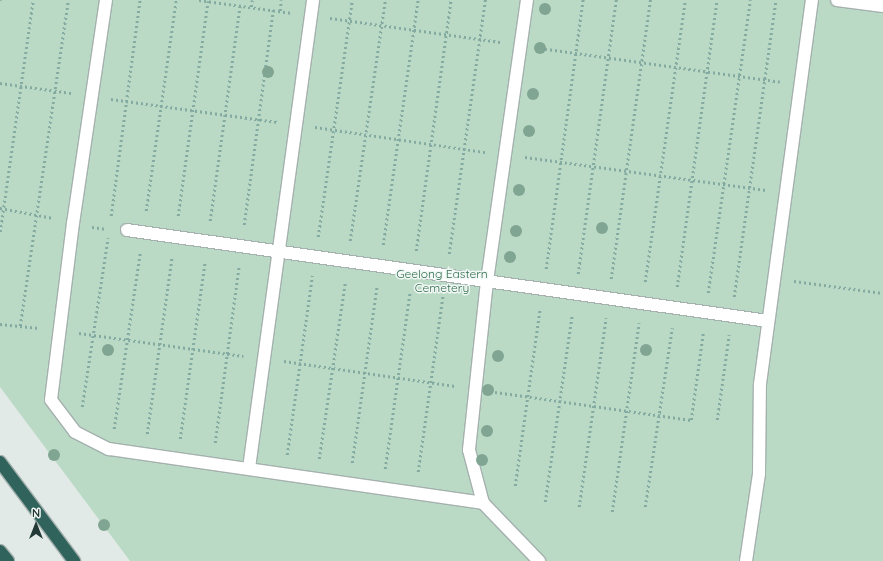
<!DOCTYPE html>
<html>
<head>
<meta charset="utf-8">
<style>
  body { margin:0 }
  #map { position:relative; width:883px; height:561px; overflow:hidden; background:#e1eae7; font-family:Quicksand,sans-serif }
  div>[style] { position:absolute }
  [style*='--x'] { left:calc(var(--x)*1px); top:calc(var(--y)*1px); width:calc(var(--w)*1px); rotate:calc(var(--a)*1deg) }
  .green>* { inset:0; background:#bbdac6 }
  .path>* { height:2.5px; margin-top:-1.25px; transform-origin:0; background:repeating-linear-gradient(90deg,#83aba2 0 2px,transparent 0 5px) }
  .roads { filter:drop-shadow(1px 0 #a4b1ae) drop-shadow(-1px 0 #a4b1ae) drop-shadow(0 1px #a4b1ae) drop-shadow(0 -1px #a4b1ae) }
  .minor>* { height:12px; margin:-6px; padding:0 6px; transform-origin:6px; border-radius:6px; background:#fff }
  .highway>* { height:12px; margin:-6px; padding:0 6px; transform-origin:6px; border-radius:6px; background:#31635d }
  .trees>* { width:12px; height:12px; margin:-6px; border-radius:50%; background:#80a592 }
  span { translate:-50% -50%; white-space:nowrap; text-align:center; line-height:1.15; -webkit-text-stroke:3px #f1f7f4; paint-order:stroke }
  .park-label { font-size:12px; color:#306d4d }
  .north { position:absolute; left:16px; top:505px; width:40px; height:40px; -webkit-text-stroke:3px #f1f7f4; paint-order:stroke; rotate:0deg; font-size:11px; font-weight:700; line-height:16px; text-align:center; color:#233935 }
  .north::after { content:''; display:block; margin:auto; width:14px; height:18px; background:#233935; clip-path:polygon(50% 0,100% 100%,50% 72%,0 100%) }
</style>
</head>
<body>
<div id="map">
  <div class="green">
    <div style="clip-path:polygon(0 0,883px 0,883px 561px,130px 561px,0 387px)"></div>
  </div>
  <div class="path">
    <div style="--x:199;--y:0;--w:94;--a:8"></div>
    <div style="--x:0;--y:1;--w:1;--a:-90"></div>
    <div style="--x:251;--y:7;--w:7;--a:-82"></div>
    <div style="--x:280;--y:11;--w:11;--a:-85"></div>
    <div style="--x:330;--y:18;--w:172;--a:8"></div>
    <div style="--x:540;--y:48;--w:243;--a:8"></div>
    <div style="--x:0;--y:83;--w:72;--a:8"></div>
    <div style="--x:111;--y:99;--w:168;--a:7.9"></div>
    <div style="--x:315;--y:127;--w:172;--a:8.4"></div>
    <div style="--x:525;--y:157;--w:243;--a:7.8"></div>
    <div style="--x:0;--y:208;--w:54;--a:10.7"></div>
    <div style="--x:146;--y:211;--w:213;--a:-81.9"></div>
    <div style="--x:111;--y:216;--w:218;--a:-82.4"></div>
    <div style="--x:178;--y:216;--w:217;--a:-82.1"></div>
    <div style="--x:210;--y:221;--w:217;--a:-82.1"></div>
    <div style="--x:244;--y:225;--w:217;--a:-82.3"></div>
    <div style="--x:92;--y:227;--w:15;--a:8"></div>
    <div style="--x:0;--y:232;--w:234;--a:-81.9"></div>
    <div style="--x:318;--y:237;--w:239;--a:-81.8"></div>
    <div style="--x:350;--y:241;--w:244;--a:-81.7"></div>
    <div style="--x:383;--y:245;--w:247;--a:-81.9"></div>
    <div style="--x:416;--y:251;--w:253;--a:-82.1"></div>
    <div style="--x:449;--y:254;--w:257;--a:-81.9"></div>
    <div style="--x:546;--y:269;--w:272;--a:-82.2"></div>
    <div style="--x:578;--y:274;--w:277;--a:-82.1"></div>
    <div style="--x:611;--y:279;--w:282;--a:-82"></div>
    <div style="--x:794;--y:281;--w:90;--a:7.7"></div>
    <div style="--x:645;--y:282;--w:285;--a:-81.9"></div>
    <div style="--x:677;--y:287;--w:290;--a:-82.1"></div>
    <div style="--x:708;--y:293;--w:296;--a:-81.8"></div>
    <div style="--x:734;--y:297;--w:300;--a:-82"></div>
    <div style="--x:0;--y:324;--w:39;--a:6"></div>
    <div style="--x:20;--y:326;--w:330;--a:-81.6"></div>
    <div style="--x:79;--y:333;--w:166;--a:8"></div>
    <div style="--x:284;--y:361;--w:173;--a:8.3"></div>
    <div style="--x:495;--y:392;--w:198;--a:8.1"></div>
    <div style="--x:691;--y:420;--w:88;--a:-82.1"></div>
    <div style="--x:82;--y:407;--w:171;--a:-81.3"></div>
    <div style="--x:717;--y:420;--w:86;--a:-82"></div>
    <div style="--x:114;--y:429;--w:179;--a:-81.6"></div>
    <div style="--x:147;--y:434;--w:179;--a:-82"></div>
    <div style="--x:180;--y:439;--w:179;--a:-82"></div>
    <div style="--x:215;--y:443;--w:179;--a:-82.3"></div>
    <div style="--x:287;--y:455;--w:181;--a:-82"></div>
    <div style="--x:319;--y:459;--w:179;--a:-81.6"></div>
    <div style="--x:352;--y:463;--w:179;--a:-82"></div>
    <div style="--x:385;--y:469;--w:179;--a:-82"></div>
    <div style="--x:418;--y:472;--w:179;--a:-82"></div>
    <div style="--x:515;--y:486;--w:179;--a:-82"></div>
    <div style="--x:545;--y:502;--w:189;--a:-81.8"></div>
    <div style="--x:579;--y:507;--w:191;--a:-81.9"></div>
    <div style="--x:645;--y:507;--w:181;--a:-81.4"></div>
    <div style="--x:612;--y:512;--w:191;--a:-81.9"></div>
  </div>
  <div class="roads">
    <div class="minor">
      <div style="--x:106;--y:0;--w:225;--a:98.4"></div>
      <div style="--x:73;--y:223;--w:178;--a:97.1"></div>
      <div style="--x:51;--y:400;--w:40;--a:53"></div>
      <div style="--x:75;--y:432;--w:38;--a:27"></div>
      <div style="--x:109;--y:449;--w:378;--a:8.2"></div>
      <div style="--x:527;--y:0;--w:284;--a:98.1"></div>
      <div style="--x:487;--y:281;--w:170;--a:96.1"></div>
      <div style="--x:469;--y:450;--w:55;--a:75.2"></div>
      <div style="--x:483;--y:503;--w:81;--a:46"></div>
      <div style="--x:837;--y:0;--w:46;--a:7.4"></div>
      <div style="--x:127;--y:230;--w:647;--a:8.08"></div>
      <div style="--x:249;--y:468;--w:472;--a:-82.2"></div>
      <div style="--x:746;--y:561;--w:88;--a:-81.5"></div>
      <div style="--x:759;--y:474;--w:90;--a:-89.4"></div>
      <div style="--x:760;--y:384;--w:388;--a:-82.3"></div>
    </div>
    <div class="highway">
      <div style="--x:0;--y:462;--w:124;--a:53.2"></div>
      <div style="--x:0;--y:551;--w:13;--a:51"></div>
    </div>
  </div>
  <div class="trees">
    <div style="left:545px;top:9px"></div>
    <div style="left:540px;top:48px"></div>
    <div style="left:268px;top:72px"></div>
    <div style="left:533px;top:94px"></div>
    <div style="left:529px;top:131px"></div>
    <div style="left:519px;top:190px"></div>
    <div style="left:602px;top:228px"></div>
    <div style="left:516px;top:231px"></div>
    <div style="left:510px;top:257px"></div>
    <div style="left:108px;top:350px"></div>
    <div style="left:646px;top:350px"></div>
    <div style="left:498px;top:356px"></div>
    <div style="left:488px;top:390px"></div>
    <div style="left:487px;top:431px"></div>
    <div style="left:54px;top:455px"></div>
    <div style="left:482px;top:460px"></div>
    <div style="left:104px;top:525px"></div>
  </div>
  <div class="park-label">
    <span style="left:442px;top:281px">Geelong Eastern<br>Cemetery</span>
  </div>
  <div class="north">N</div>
</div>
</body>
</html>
